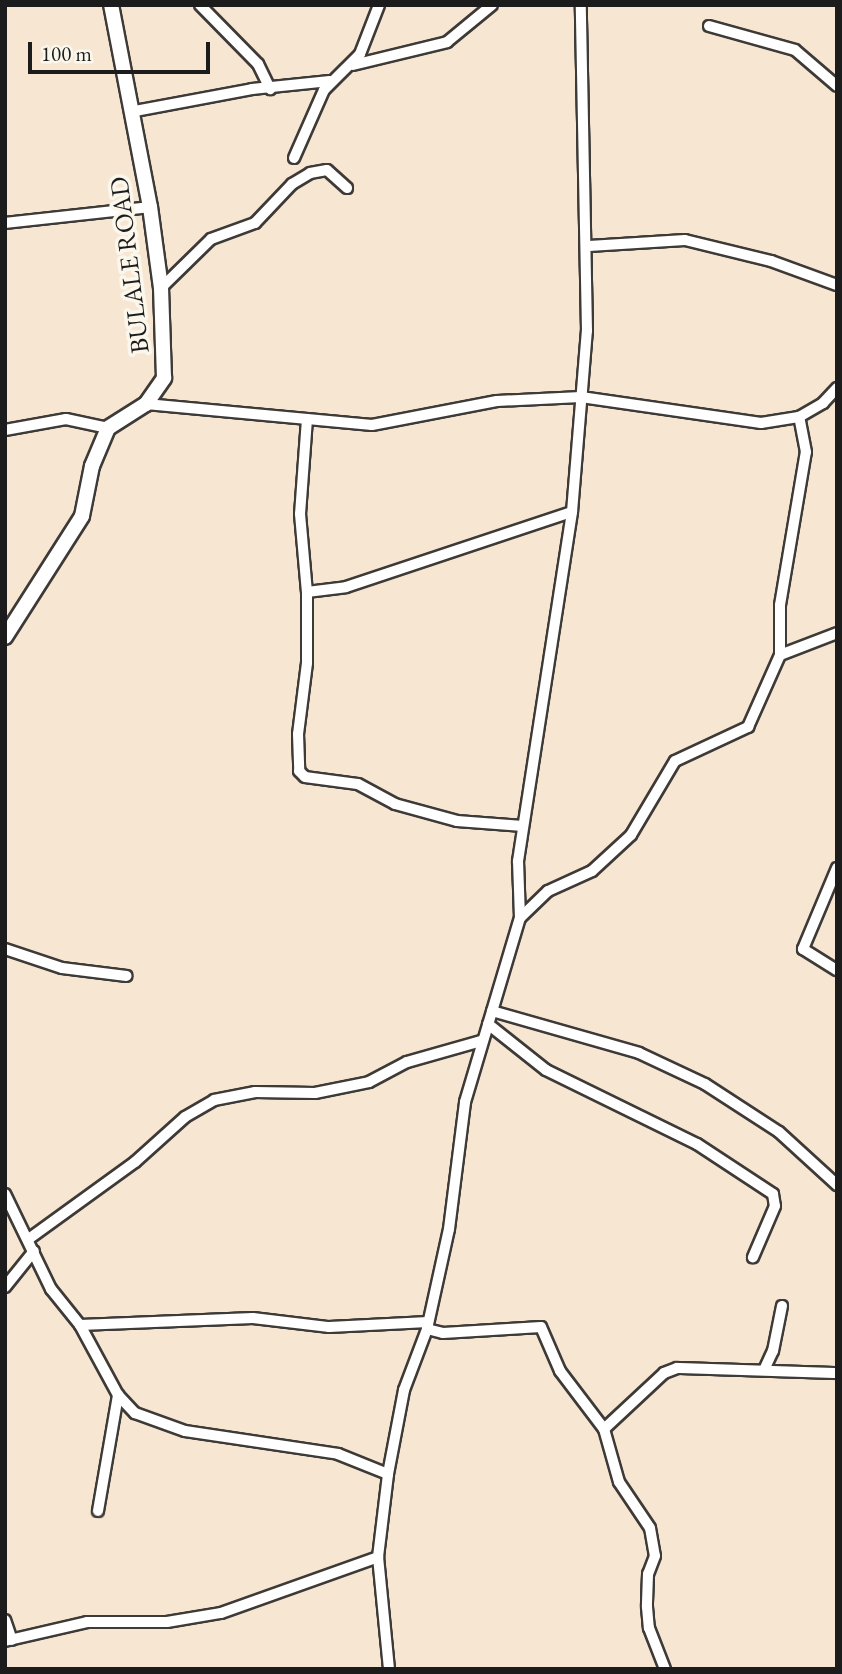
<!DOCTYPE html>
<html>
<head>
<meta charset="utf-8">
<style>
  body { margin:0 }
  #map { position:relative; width:842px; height:1674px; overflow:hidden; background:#f7e7d2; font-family:"EB Garamond",serif }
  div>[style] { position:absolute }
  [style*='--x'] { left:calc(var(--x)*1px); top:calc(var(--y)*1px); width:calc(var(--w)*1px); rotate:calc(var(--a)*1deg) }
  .roads { filter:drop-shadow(2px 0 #3d3a37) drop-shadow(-2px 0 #3d3a37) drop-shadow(0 2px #3d3a37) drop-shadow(0 -2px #3d3a37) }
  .minor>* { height:10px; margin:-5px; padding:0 5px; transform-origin:5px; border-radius:5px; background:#fff }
  .tertiary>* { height:14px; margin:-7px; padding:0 7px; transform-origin:7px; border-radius:7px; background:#fff }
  span { translate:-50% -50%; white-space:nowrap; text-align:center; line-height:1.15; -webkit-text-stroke:7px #fbf7ec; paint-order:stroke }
  .street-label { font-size:26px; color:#1c1c1c }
  .frame { position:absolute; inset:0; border:7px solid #1c1c1c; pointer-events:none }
  .scale { position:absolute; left:28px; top:42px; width:182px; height:32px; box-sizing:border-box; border:4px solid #1c1c1c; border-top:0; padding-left:9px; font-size:21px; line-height:24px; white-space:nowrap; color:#1c1c1c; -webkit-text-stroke:5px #fbf7ec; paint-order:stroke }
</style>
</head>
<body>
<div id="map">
  <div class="roads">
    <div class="minor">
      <div style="--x:200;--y:5;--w:83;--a:45.5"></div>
      <div style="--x:258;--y:64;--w:28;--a:64"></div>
      <div style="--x:709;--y:26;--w:89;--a:15.6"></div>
      <div style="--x:795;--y:50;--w:55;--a:40.6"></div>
      <div style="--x:353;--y:65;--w:97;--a:-13.7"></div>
      <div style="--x:447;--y:42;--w:58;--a:-39.4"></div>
      <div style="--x:135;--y:111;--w:119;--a:-10.6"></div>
      <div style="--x:252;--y:89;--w:78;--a:-5.9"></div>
      <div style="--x:294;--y:158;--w:74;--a:-66.2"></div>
      <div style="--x:324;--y:90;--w:51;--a:-45"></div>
      <div style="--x:360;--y:54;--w:53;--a:-68.8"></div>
      <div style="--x:5;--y:223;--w:146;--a:-6.3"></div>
      <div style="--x:589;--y:246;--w:96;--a:-3.6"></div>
      <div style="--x:685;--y:240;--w:89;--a:13.7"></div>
      <div style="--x:771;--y:261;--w:70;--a:20"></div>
      <div style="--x:161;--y:288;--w:70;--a:-44.4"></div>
      <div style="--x:211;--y:239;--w:47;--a:-20"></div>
      <div style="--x:255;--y:223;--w:54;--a:-46.5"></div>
      <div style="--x:292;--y:184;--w:21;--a:-31"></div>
      <div style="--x:310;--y:173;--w:17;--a:-10"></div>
      <div style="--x:327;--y:170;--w:27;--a:42"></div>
      <div style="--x:146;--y:404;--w:227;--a:5.3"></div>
      <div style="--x:372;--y:425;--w:127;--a:-10.9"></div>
      <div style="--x:497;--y:401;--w:84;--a:-2.7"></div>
      <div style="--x:581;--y:397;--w:182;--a:8.2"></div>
      <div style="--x:761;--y:423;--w:38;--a:-9"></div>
      <div style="--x:799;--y:417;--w:28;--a:-30"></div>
      <div style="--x:823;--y:403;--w:21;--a:-47"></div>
      <div style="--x:307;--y:419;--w:95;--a:94.2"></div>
      <div style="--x:300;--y:514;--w:78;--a:84.9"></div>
      <div style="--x:307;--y:592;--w:71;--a:90"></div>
      <div style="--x:307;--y:663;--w:72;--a:97.2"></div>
      <div style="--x:298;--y:734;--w:37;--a:88"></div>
      <div style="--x:299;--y:771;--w:8;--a:45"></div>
      <div style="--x:305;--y:777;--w:53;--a:7.5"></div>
      <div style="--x:358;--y:784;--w:42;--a:28.4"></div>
      <div style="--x:395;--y:804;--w:64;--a:15.3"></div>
      <div style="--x:457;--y:821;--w:66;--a:4.3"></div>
      <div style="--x:5;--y:430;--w:62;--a:-10.2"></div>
      <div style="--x:66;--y:419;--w:43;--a:12.1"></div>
      <div style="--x:307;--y:592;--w:39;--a:-7"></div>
      <div style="--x:346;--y:587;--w:238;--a:-18.4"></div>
      <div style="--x:780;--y:655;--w:50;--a:-90"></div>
      <div style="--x:780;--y:605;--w:155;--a:-80.4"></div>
      <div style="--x:806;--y:452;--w:36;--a:-101"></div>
      <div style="--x:837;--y:868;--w:88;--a:112.8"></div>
      <div style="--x:803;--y:949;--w:40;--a:32"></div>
      <div style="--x:520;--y:918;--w:39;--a:-44"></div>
      <div style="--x:548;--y:891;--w:48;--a:-24.4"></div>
      <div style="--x:592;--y:871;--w:53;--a:-42.7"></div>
      <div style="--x:631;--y:835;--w:86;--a:-59.3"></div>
      <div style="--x:675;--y:761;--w:81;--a:-25"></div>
      <div style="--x:748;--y:727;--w:79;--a:-66"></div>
      <div style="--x:780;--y:655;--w:61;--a:-21.1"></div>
      <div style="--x:5;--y:949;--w:60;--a:18.4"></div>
      <div style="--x:62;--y:968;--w:65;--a:7"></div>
      <div style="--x:492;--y:1011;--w:153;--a:15.9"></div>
      <div style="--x:639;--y:1053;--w:73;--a:25.2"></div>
      <div style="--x:705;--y:1084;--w:88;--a:33"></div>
      <div style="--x:779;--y:1132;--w:79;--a:42.4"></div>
      <div style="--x:488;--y:1024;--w:74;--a:38.4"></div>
      <div style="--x:546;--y:1070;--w:168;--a:26.1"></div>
      <div style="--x:697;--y:1144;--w:91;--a:33.3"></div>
      <div style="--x:773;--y:1194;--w:12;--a:81"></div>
      <div style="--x:775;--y:1206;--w:56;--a:113.3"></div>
      <div style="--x:5;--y:1194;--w:106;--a:64.2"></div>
      <div style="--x:51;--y:1289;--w:46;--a:51.1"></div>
      <div style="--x:80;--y:1325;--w:80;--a:61.5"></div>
      <div style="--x:118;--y:1395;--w:25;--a:47"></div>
      <div style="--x:135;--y:1413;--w:53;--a:19.8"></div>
      <div style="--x:185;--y:1431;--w:155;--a:8.5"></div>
      <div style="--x:338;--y:1454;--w:54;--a:21.8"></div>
      <div style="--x:30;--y:1238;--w:130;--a:-35.9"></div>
      <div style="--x:135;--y:1162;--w:67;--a:-42"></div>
      <div style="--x:185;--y:1117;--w:34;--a:-30"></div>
      <div style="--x:214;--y:1100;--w:42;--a:-11"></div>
      <div style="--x:255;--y:1092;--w:60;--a:1"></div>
      <div style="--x:315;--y:1093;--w:55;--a:-11.5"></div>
      <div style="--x:369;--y:1082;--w:43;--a:-27.8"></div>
      <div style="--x:407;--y:1062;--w:77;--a:-15.8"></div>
      <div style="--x:5;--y:1287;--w:46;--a:-51.1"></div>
      <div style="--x:80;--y:1325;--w:173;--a:-2.3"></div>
      <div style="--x:253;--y:1318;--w:77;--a:6.8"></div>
      <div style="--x:329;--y:1327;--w:99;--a:-2.9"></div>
      <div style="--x:427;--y:1329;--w:16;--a:14"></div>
      <div style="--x:443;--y:1333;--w:98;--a:-3.5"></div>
      <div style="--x:541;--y:1327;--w:48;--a:66.6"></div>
      <div style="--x:560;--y:1371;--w:73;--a:52.8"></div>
      <div style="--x:604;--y:1429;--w:55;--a:74.2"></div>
      <div style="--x:619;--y:1482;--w:55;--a:56"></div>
      <div style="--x:650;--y:1528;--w:28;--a:80"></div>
      <div style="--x:655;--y:1556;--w:19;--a:111"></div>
      <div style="--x:648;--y:1574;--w:33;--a:92"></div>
      <div style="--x:647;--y:1607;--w:21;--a:85"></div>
      <div style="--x:649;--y:1628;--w:44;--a:68.7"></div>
      <div style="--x:764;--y:1370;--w:21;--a:-65"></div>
      <div style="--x:773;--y:1351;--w:46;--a:-78.7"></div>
      <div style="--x:604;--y:1429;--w:82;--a:-43"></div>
      <div style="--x:664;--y:1373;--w:14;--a:-21"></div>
      <div style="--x:677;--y:1368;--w:160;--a:1.8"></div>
      <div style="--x:98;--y:1511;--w:118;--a:-80.2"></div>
      <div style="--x:5;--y:1620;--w:21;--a:71"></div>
      <div style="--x:5;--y:1641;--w:84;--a:-13"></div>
      <div style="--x:87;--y:1622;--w:80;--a:0"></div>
      <div style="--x:167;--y:1622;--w:55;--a:-9.5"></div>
      <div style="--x:221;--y:1613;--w:167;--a:-19.6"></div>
      <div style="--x:389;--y:1669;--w:113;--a:-95.6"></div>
      <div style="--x:378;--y:1557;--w:84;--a:-83.1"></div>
      <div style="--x:388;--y:1474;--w:86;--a:-79.2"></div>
      <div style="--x:404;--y:1390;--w:65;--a:-69.3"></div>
      <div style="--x:427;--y:1329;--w:102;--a:-77.6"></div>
      <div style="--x:449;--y:1229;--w:128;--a:-82.8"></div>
      <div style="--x:465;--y:1102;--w:192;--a:-73.4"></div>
      <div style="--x:520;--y:918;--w:57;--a:-92"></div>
      <div style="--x:518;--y:861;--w:353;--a:-81.2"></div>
      <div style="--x:572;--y:512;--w:182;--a:-85.3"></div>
      <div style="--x:587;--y:331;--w:326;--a:-91.1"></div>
    </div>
    <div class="tertiary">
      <div style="--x:5;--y:637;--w:143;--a:-57.5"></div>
      <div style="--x:82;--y:516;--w:51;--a:-78.7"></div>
      <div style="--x:92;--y:466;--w:41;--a:-67.2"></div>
      <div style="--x:108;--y:428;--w:45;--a:-32.3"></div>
      <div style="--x:146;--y:404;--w:32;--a:-55"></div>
      <div style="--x:164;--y:378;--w:90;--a:-91.9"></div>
      <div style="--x:161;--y:288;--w:82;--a:-97.7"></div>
      <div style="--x:150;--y:207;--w:206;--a:-100.9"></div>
    </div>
  </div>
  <div class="street-label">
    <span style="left:130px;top:265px;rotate:-97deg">BULALE ROAD</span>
  </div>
  <div class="frame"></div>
  <div class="scale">100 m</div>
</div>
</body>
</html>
